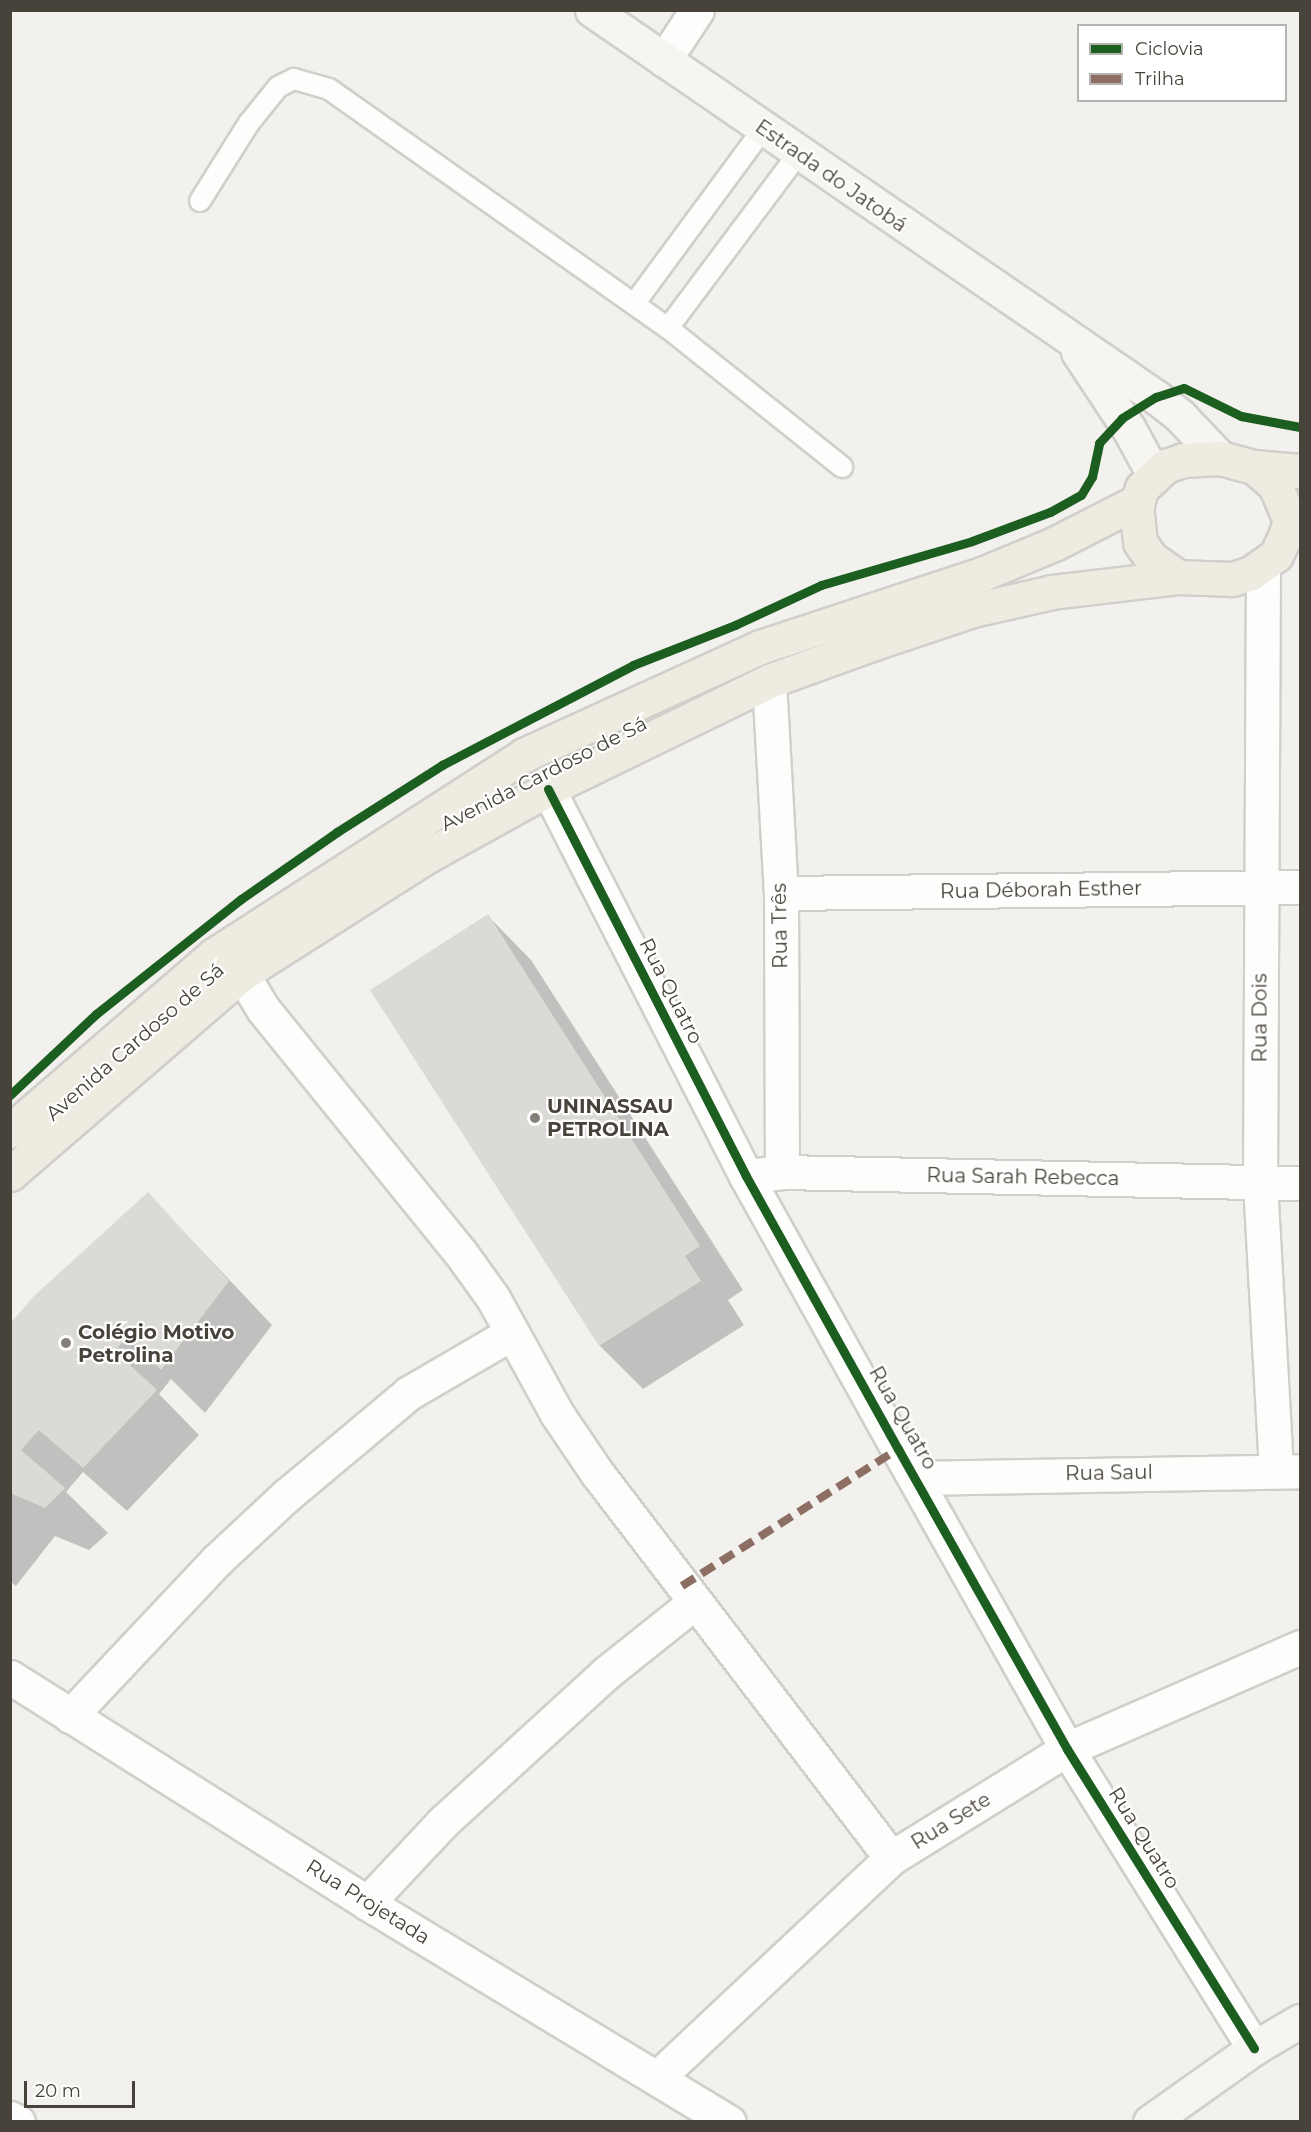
<!DOCTYPE html>
<html>
<head>
<meta charset="utf-8">
<style>
  body { margin:0 }
  #map { position:relative; width:1311px; height:2132px; overflow:hidden; background:#f2f1ee; font-family:Montserrat,sans-serif }
  div>[style] { position:absolute }
  [style*='--x'] { left:calc(var(--x)*1px); top:calc(var(--y)*1px); width:calc(var(--w)*1px); rotate:calc(var(--a)*1deg) }
  .shadow>* { inset:0; background:#0003 }
  .building>* { inset:0; background:#dcdad6 }
  .roads { filter:drop-shadow(2px 0 #d0cfcb) drop-shadow(-2px 0 #d0cfcb) drop-shadow(0 2px #d0cfcb) drop-shadow(0 -2px #d0cfcb) }
  .service>* { height:20px; margin:-10px; padding:0 10px; transform-origin:10px; border-radius:10px; background:#fdfdfc }
  .minor>* { height:33px; margin:-16.5px; padding:0 16.5px; transform-origin:16.5px; border-radius:16.5px; background:#fdfdfc }
  .tertiary>* { height:33px; margin:-16.5px; padding:0 16.5px; transform-origin:16.5px; border-radius:16.5px; background:#fdfdfc }
  .secondary>* { height:33px; margin:-16.5px; padding:0 16.5px; transform-origin:16.5px; border-radius:16.5px; background:#f6f5f1 }
  .trunk>* { height:33px; margin:-16.5px; padding:0 16.5px; transform-origin:16.5px; border-radius:16.5px; background:#eeebe1 }
  .quiet>* { height:8px; margin-top:-4px; transform-origin:0; background:repeating-linear-gradient(90deg,#8d6e63 0 15px,transparent 0 23px) }
  .cycleway>* { height:9px; margin:-4.5px; padding:0 4.5px; transform-origin:4.5px; border-radius:4.5px; background:#1b5e20 }
  .dots>* { width:16px; height:16px; translate:-50% -50%; box-sizing:border-box; border:3px solid #fff; border-radius:50% }
  span { translate:-50% -50%; white-space:nowrap; text-align:center; line-height:1.15; -webkit-text-stroke:4.5px #fff; paint-order:stroke }
  .street-label { font-size:20px; color:#48433a }
  .poi-label { font-size:20px; color:#48433a; font-weight:700 }
  .left { translate:0 -50%; text-align:left }
  .frame { position:absolute; inset:0; border:12px solid #48433a; pointer-events:none }
  .legend { position:absolute; left:1077px; top:24px; width:210px; height:78px; box-sizing:border-box; background:#fff; border:2px solid #b6b4b0; margin:0; padding:8px 10px; list-style:none; font-size:18px; color:#48433a }
  .legend li { display:flex; align-items:center; gap:12px; height:30px }
  .legend b { width:30px; border:2px solid #b6b4b0 }
  .scale { position:absolute; left:24px; top:2081px; width:111px; height:27px; box-sizing:border-box; border:3px solid #48433a; border-top:0; padding-left:8px; font-size:18px; line-height:21px; white-space:nowrap; color:#48433a; -webkit-text-stroke:4px #fff; paint-order:stroke }
</style>
</head>
<body>
<div id="map">
  <div class="shadow">
    <div style="clip-path:polygon(488px 916px,531px 960px,743px 1290px,728px 1300px,744px 1325px,643px 1389px,600px 1346px,372px 990px)"></div>
    <div style="clip-path:polygon(148px 1194px,272px 1325px,205px 1413px,171px 1379px,159px 1394px,199px 1435px,127px 1511px,83px 1472px,66px 1492px,108px 1533px,89px 1550px,55px 1536px,16px 1586px,10px 1581px,10px 1326px)"></div>
  </div>
  <div class="building">
    <div style="clip-path:polygon(488px 914px,700px 1246px,685px 1256px,701px 1281px,599px 1346px,370px 990px)"></div>
    <div style="clip-path:polygon(148px 1192px,229px 1281px,161px 1370px,128px 1335px,115px 1351px,157px 1390px,83px 1468px,39px 1430px,21px 1450px,65px 1488px,45px 1508px,10px 1493px,10px 1324px,33px 1297px)"></div>
  </div>
  <div class="roads">
    <div class="service">
      <div style="--x:200;--y:201;--w:92;--a:-57.9"></div>
      <div style="--x:249;--y:123;--w:46;--a:-51.1"></div>
      <div style="--x:278;--y:87;--w:18;--a:-27"></div>
      <div style="--x:294;--y:79;--w:36;--a:16"></div>
      <div style="--x:329;--y:89;--w:415;--a:35.2"></div>
      <div style="--x:668;--y:328;--w:223;--a:38.6"></div>
      <div style="--x:634;--y:304;--w:217;--a:-53.6"></div>
      <div style="--x:668;--y:328;--w:217;--a:-53.2"></div>
    </div>
    <div class="minor">
      <div style="--x:664;--y:60;--w:60;--a:-56.6"></div>
      <div style="--x:1263;--y:566;--w:617;--a:90.28"></div>
      <div style="--x:1260;--y:1183;--w:286;--a:86.8"></div>
      <div style="--x:769;--y:681;--w:212;--a:86.8"></div>
      <div style="--x:781;--y:893;--w:279;--a:89.8"></div>
      <div style="--x:548;--y:789;--w:435;--a:62.9"></div>
      <div style="--x:746;--y:1176;--w:312;--a:60.9"></div>
      <div style="--x:898;--y:1449;--w:344;--a:60.6"></div>
      <div style="--x:1067;--y:1749;--w:353;--a:58"></div>
      <div style="--x:781;--y:893;--w:519;--a:-0.66"></div>
      <div style="--x:242;--y:974;--w:41;--a:59"></div>
      <div style="--x:263;--y:1009;--w:313;--a:51"></div>
      <div style="--x:460;--y:1252;--w:57;--a:54.3"></div>
      <div style="--x:493;--y:1298;--w:132;--a:61.1"></div>
      <div style="--x:557;--y:1414;--w:71;--a:55.9"></div>
      <div style="--x:597;--y:1473;--w:484;--a:52.6"></div>
      <div style="--x:746;--y:1176;--w:36;--a:-6"></div>
      <div style="--x:782;--y:1172;--w:518;--a:1.22"></div>
      <div style="--x:917;--y:1478;--w:383;--a:-1"></div>
      <div style="--x:10;--y:1677;--w:423;--a:32.3"></div>
      <div style="--x:367;--y:1903;--w:423;--a:31.2"></div>
      <div style="--x:70;--y:1716;--w:214;--a:-46.7"></div>
      <div style="--x:217;--y:1560;--w:96;--a:-42.9"></div>
      <div style="--x:287;--y:1495;--w:159;--a:-39.9"></div>
      <div style="--x:409;--y:1393;--w:117;--a:-30.3"></div>
      <div style="--x:367;--y:1903;--w:111;--a:-46.8"></div>
      <div style="--x:443;--y:1822;--w:221;--a:-42.4"></div>
      <div style="--x:606;--y:1673;--w:114;--a:-38.6"></div>
      <div style="--x:657;--y:2078;--w:321;--a:-43.2"></div>
      <div style="--x:891;--y:1858;--w:207;--a:-31.8"></div>
      <div style="--x:1067;--y:1749;--w:254;--a:-23.6"></div>
    </div>
    <div class="tertiary">
      <div style="--x:10;--y:2118;--w:9;--a:27"></div>
    </div>
    <div class="secondary">
      <div style="--x:592;--y:10;--w:684;--a:34.46"></div>
      <div style="--x:1156;--y:397;--w:31;--a:38"></div>
      <div style="--x:1180;--y:416;--w:58;--a:46.4"></div>
      <div style="--x:1078;--y:352;--w:92;--a:56.5"></div>
      <div style="--x:1129;--y:429;--w:52;--a:61.5"></div>
      <div style="--x:1150;--y:2122;--w:128;--a:-35.4"></div>
      <div style="--x:1254;--y:2048;--w:53;--a:-30.4"></div>
    </div>
    <div class="trunk">
      <div style="--x:1220;--y:458;--w:35;--a:15"></div>
      <div style="--x:1254;--y:467;--w:28;--a:41"></div>
      <div style="--x:1275;--y:485;--w:38;--a:67"></div>
      <div style="--x:1290;--y:520;--w:17;--a:107"></div>
      <div style="--x:1285;--y:536;--w:21;--a:115"></div>
      <div style="--x:1276;--y:555;--w:31;--a:144"></div>
      <div style="--x:1251;--y:573;--w:20;--a:162"></div>
      <div style="--x:1232;--y:579;--w:54;--a:-177.9"></div>
      <div style="--x:1178;--y:577;--w:33;--a:-145"></div>
      <div style="--x:1151;--y:558;--w:19;--a:-125"></div>
      <div style="--x:1140;--y:542;--w:36;--a:-96"></div>
      <div style="--x:1136;--y:506;--w:19;--a:-72"></div>
      <div style="--x:1142;--y:488;--w:33;--a:-43"></div>
      <div style="--x:1166;--y:466;--w:18;--a:-19"></div>
      <div style="--x:1183;--y:460;--w:37;--a:-3"></div>
      <div style="--x:1254;--y:467;--w:46;--a:5"></div>
      <div style="--x:10;--y:1131;--w:269;--a:-40.8"></div>
      <div style="--x:214;--y:955;--w:369;--a:-32.8"></div>
      <div style="--x:524;--y:755;--w:260;--a:-24.6"></div>
      <div style="--x:760;--y:647;--w:234;--a:-18.2"></div>
      <div style="--x:982;--y:574;--w:80;--a:-22.7"></div>
      <div style="--x:1056;--y:543;--w:92;--a:-27.1"></div>
      <div style="--x:10;--y:1174;--w:306;--a:-40.8"></div>
      <div style="--x:242;--y:974;--w:222;--a:-32.5"></div>
      <div style="--x:429;--y:855;--w:136;--a:-29"></div>
      <div style="--x:548;--y:789;--w:246;--a:-26"></div>
      <div style="--x:769;--y:681;--w:112;--a:-19.9"></div>
      <div style="--x:874;--y:643;--w:104;--a:-18.4"></div>
      <div style="--x:973;--y:610;--w:81;--a:-12.8"></div>
      <div style="--x:1052;--y:592;--w:127;--a:-6.8"></div>
    </div>
  </div>
  <div class="quiet">
    <div style="--x:682;--y:1586;--w:256;--a:-32.4"></div>
  </div>
  <div class="cycleway">
    <div style="--x:548;--y:789;--w:435;--a:62.9"></div>
    <div style="--x:746;--y:1176;--w:312;--a:60.9"></div>
    <div style="--x:898;--y:1449;--w:344;--a:60.6"></div>
    <div style="--x:1067;--y:1749;--w:353;--a:58"></div>
    <div style="--x:10;--y:1095;--w:118;--a:-43.3"></div>
    <div style="--x:96;--y:1014;--w:185;--a:-38.4"></div>
    <div style="--x:241;--y:899;--w:117;--a:-34.9"></div>
    <div style="--x:337;--y:832;--w:125;--a:-32.5"></div>
    <div style="--x:442;--y:765;--w:216;--a:-27.6"></div>
    <div style="--x:633;--y:665;--w:110;--a:-21.4"></div>
    <div style="--x:735;--y:625;--w:95;--a:-24.9"></div>
    <div style="--x:821;--y:585;--w:157;--a:-16.2"></div>
    <div style="--x:972;--y:541;--w:83;--a:-20.4"></div>
    <div style="--x:1050;--y:512;--w:35;--a:-29"></div>
    <div style="--x:1081;--y:495;--w:21;--a:-59"></div>
    <div style="--x:1092;--y:477;--w:35;--a:-78"></div>
    <div style="--x:1099;--y:443;--w:34;--a:-47"></div>
    <div style="--x:1122;--y:418;--w:40;--a:-32"></div>
    <div style="--x:1156;--y:397;--w:29;--a:-18"></div>
    <div style="--x:1184;--y:388;--w:64;--a:26.2"></div>
    <div style="--x:1241;--y:416;--w:60;--a:10.6"></div>
  </div>
  <div class="dots">
    <div style="left:535px;top:1118px;background:#848079"></div>
    <div style="left:66px;top:1343px;background:#848079"></div>
  </div>
  <div class="street-label">
    <span style="left:831px;top:176px;rotate:35deg">Estrada do Jatobá</span>
    <span style="left:544px;top:774px;rotate:-27deg">Avenida Cardoso de Sá</span>
    <span style="left:1041px;top:890px;rotate:-1deg">Rua Déborah Esther</span>
    <span style="left:780px;top:926px;rotate:-91deg">Rua Três</span>
    <span style="left:671px;top:991px;rotate:63deg">Rua Quatro</span>
    <span style="left:1260px;top:1018px;rotate:-90deg">Rua Dois</span>
    <span style="left:135px;top:1042px;rotate:-41deg">Avenida Cardoso de Sá</span>
    <span style="left:1023px;top:1177px;rotate:1deg">Rua Sarah Rebecca</span>
    <span style="left:903px;top:1418px;rotate:60deg">Rua Quatro</span>
    <span style="left:1109px;top:1473px;rotate:-1deg">Rua Saul</span>
    <span style="left:951px;top:1821px;rotate:-32deg">Rua Sete</span>
    <span style="left:1144px;top:1838px;rotate:58deg">Rua Quatro</span>
    <span style="left:368px;top:1902px;rotate:32deg">Rua Projetada</span>
  </div>
  <div class="poi-label">
    <span class="left" style="left:547px;top:1118px">UNINASSAU<br>PETROLINA</span>
    <span class="left" style="left:78px;top:1344px">Colégio Motivo<br>Petrolina</span>
  </div>
  <div class="frame"></div>
  <ul class="legend">
  <li><b style="height:8px;background:#1b5e20"></b>Ciclovia</li>
  <li><b style="height:8px;background:#8d6e63"></b>Trilha</li>
  </ul>
  <div class="scale">20 m</div>
</div>
</body>
</html>
